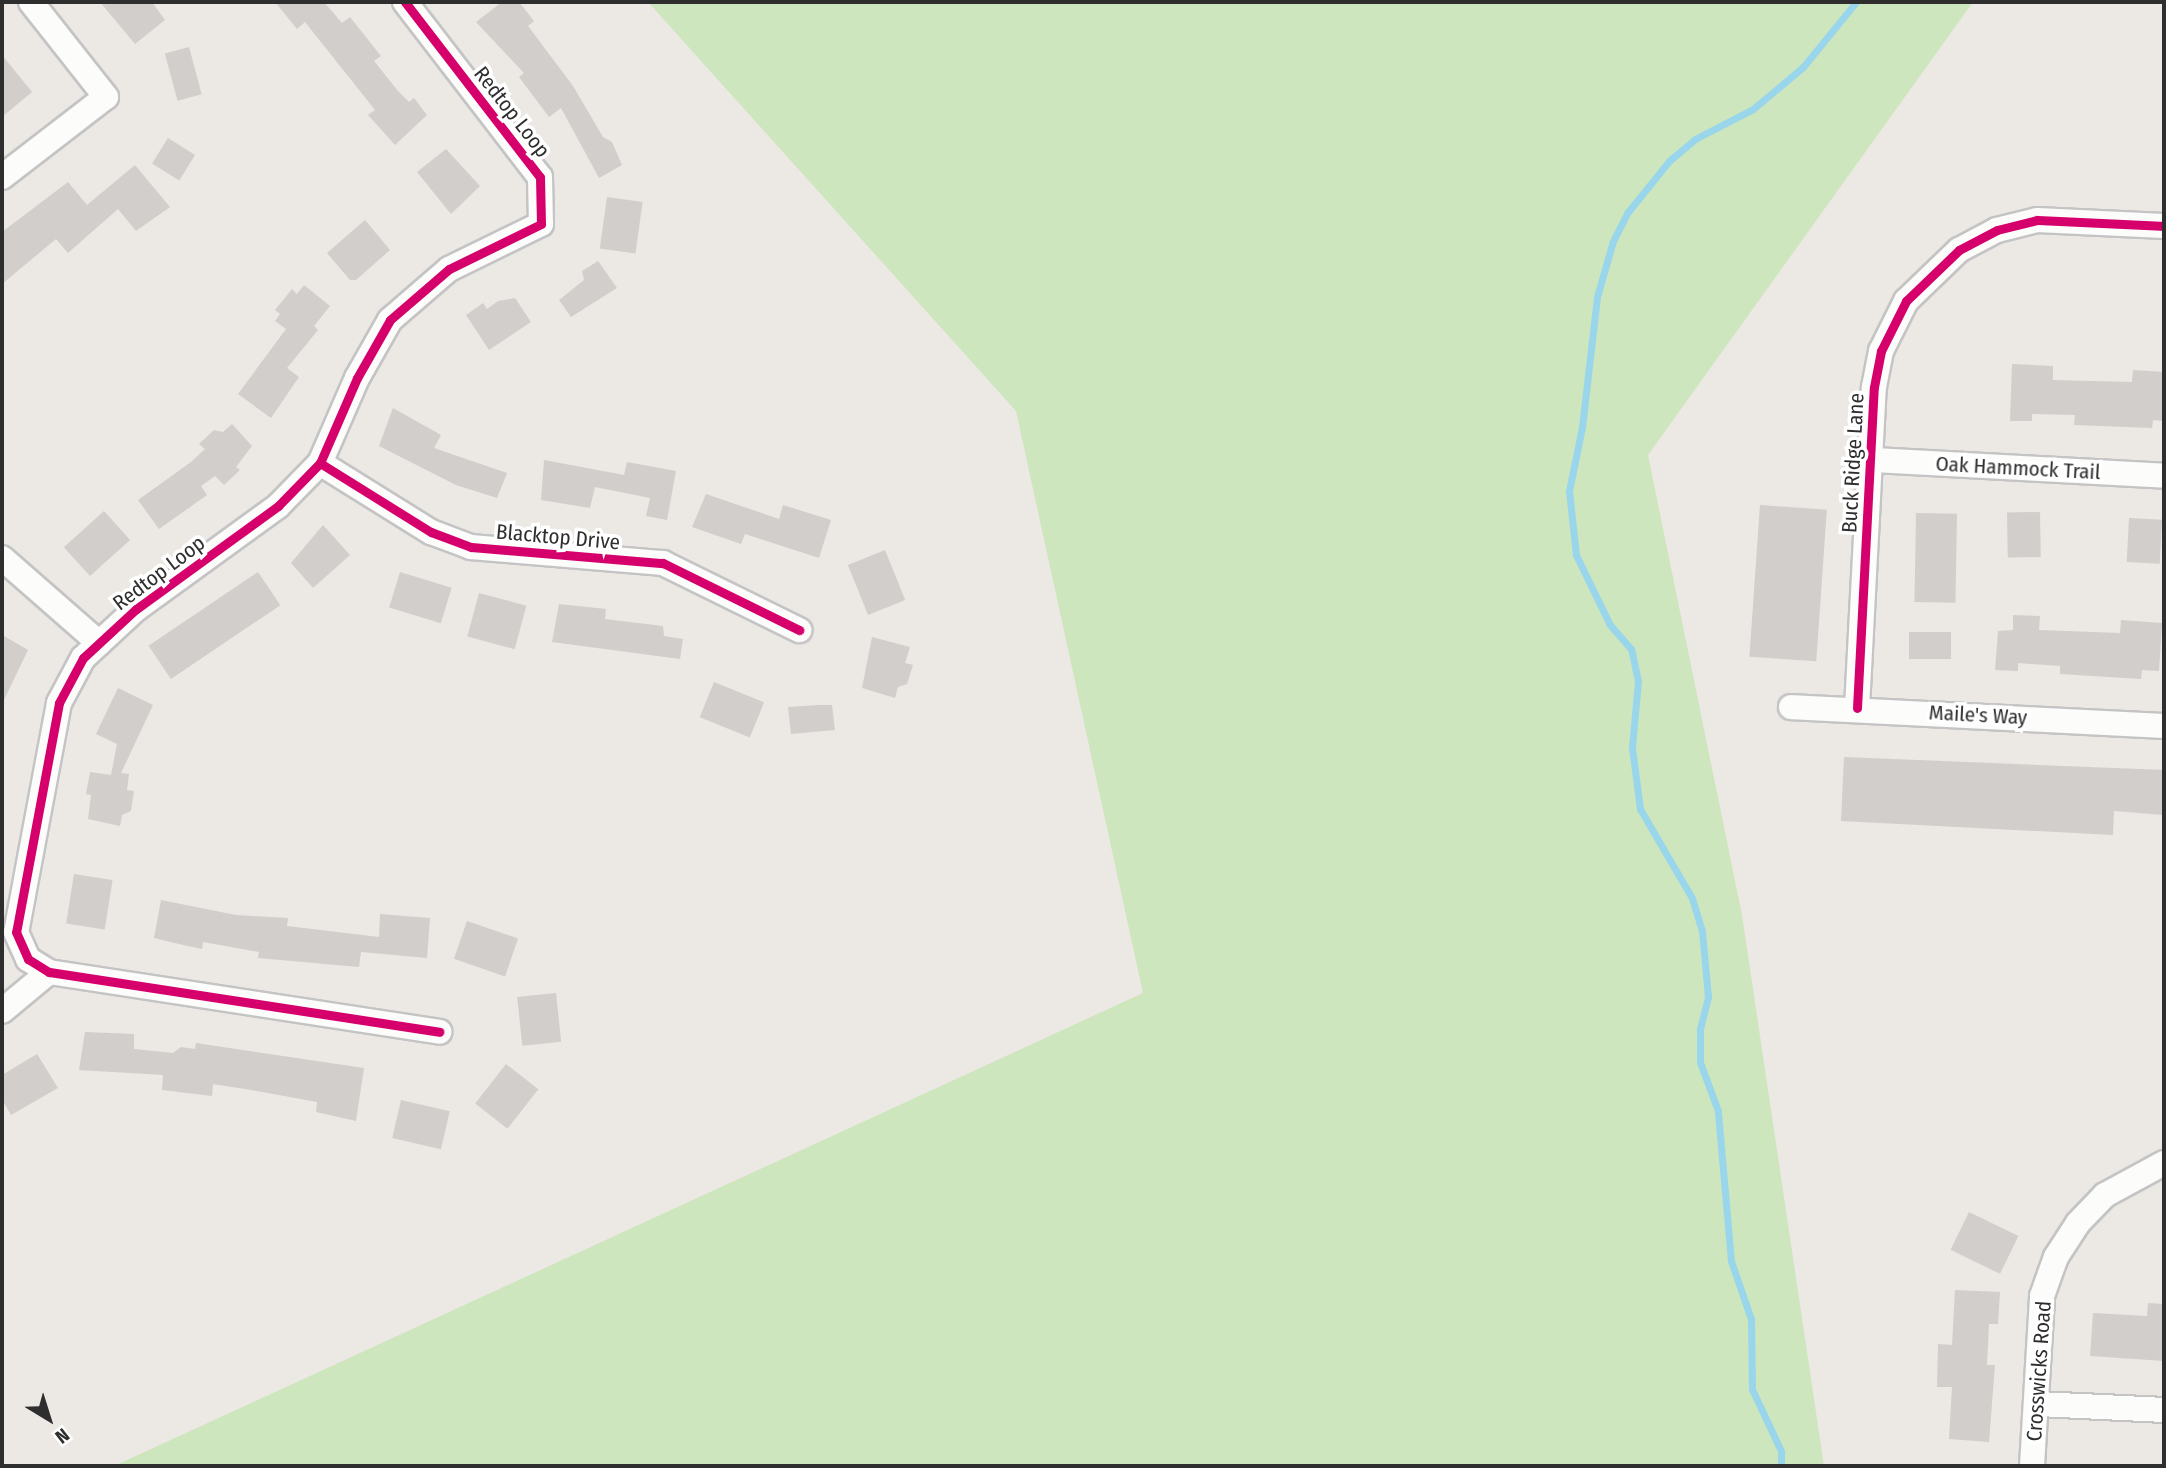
<!DOCTYPE html>
<html>
<head>
<meta charset="utf-8">
<style>
  body { margin:0 }
  #map { position:relative; width:2166px; height:1468px; overflow:hidden; background:#ece8e4; font-family:"Fira Sans Condensed",sans-serif }
  div>[style] { position:absolute }
  [style*='--x'] { left:calc(var(--x)*1px); top:calc(var(--y)*1px); width:calc(var(--w)*1px); rotate:calc(var(--a)*1deg) }
  .green>* { inset:0; background:#cee6be }
  .stream>* { height:7px; margin:-3.5px; padding:0 3.5px; transform-origin:3.5px; border-radius:3.5px; background:#99d6ec }
  .building>* { inset:0; background:#d1cecb; transform-origin:0 0 }
  .roads { filter:drop-shadow(2px 0 #c5c4c5) drop-shadow(-2px 0 #c5c4c5) drop-shadow(0 2px #c5c4c5) drop-shadow(0 -2px #c5c4c5) }
  .minor>* { height:24px; margin:-12px; padding:0 12px; transform-origin:12px; border-radius:12px; background:#fcfcfb }
  .cycleway>* { height:9px; margin:-4.5px; padding:0 4.5px; transform-origin:4.5px; border-radius:4.5px; background:#d6006c }
  span { translate:-50% -50%; white-space:nowrap; text-align:center; line-height:1.15; -webkit-text-stroke:7px #fff; paint-order:stroke }
  .street-label { font-size:21px; color:#2e2e2e }
  .frame { position:absolute; inset:0; border:4px solid #2e2e2e; pointer-events:none }
  .north { position:absolute; left:14px; top:1384px; width:70px; height:70px; -webkit-text-stroke:5px #fff; paint-order:stroke; rotate:142deg; font-size:19px; font-weight:700; line-height:28px; text-align:center; color:#2e2e2e }
  .north::after { content:''; display:block; margin:auto; width:24px; height:32px; background:#2e2e2e; clip-path:polygon(50% 0,100% 100%,50% 72%,0 100%) }
</style>
</head>
<body>
<div id="map">
  <div class="green">
    <div style="clip-path:polygon(648px 2px,1973px 2px,1648px 455px,1742px 915px,1824px 1466px,114px 1466px,1143px 993px,1016px 411px)"></div>
  </div>
  <div class="stream">
    <div style="--x:1781;--y:1466;--w:15;--a:-90"></div>
    <div style="--x:1781;--y:1451;--w:68;--a:-115.1"></div>
    <div style="--x:1752;--y:1389;--w:70;--a:-90.8"></div>
    <div style="--x:1751;--y:1319;--w:61;--a:-109"></div>
    <div style="--x:1731;--y:1261;--w:151;--a:-95"></div>
    <div style="--x:1718;--y:1111;--w:52;--a:-110.2"></div>
    <div style="--x:1700;--y:1062;--w:33;--a:-90"></div>
    <div style="--x:1700;--y:1029;--w:33;--a:-76"></div>
    <div style="--x:1708;--y:997;--w:66;--a:-95.2"></div>
    <div style="--x:1702;--y:931;--w:34;--a:-107"></div>
    <div style="--x:1692;--y:898;--w:103;--a:-120.3"></div>
    <div style="--x:1640;--y:809;--w:63;--a:-97.4"></div>
    <div style="--x:1632;--y:747;--w:66;--a:-84.8"></div>
    <div style="--x:1638;--y:681;--w:33;--a:-102"></div>
    <div style="--x:1631;--y:649;--w:32;--a:-131"></div>
    <div style="--x:1610;--y:625;--w:78;--a:-115.9"></div>
    <div style="--x:1576;--y:555;--w:64;--a:-96.2"></div>
    <div style="--x:1569;--y:491;--w:65;--a:-78.5"></div>
    <div style="--x:1582;--y:427;--w:131;--a:-83.4"></div>
    <div style="--x:1597;--y:297;--w:58;--a:-74.1"></div>
    <div style="--x:1613;--y:241;--w:33;--a:-63"></div>
    <div style="--x:1628;--y:212;--w:65;--a:-51.2"></div>
    <div style="--x:1669;--y:161;--w:34;--a:-40"></div>
    <div style="--x:1695;--y:139;--w:65;--a:-27.3"></div>
    <div style="--x:1753;--y:109;--w:65;--a:-40"></div>
    <div style="--x:1803;--y:67;--w:84;--a:-50.8"></div>
  </div>
  <div class="building">
    <div style="clip-path:polygon(100px 2px,152px 2px,165px 20px,135px 44px)"></div>
    <div style="clip-path:polygon(275px 2px,324px 2px,342px 23px,350px 17px,381px 56px,374px 61px,398px 91px,409px 102px,414px 98px,427px 115px,395px 145px,368px 115px,375px 110px,305px 22px,297px 29px)"></div>
    <div style="clip-path:polygon(502px 2px,519px 2px,534px 21px,528px 26px,573px 86px,603px 137px,612px 142px,622px 165px,599px 178px,561px 108px,549px 117px,519px 77px,524px 73px,476px 22px)"></div>
    <div style="left:189px;top:47px;width:49px;height:25px;rotate:75deg"></div>
    <div style="clip-path:polygon(2px 55px,32px 92px,2px 117px)"></div>
    <div style="left:168px;top:138px;width:32px;height:30px;rotate:32deg"></div>
    <div style="clip-path:polygon(446px 149px,480px 186px,451px 214px,417px 172px)"></div>
    <div style="clip-path:polygon(135px 165px,170px 207px,136px 231px,118px 209px,68px 253px,56px 239px,2px 284px,2px 232px,68px 182px,87px 205px)"></div>
    <div style="left:607px;top:197px;width:36px;height:52px;rotate:8deg"></div>
    <div style="clip-path:polygon(365px 220px,390px 250px,356px 280px,350px 280px,327px 253px)"></div>
    <div style="clip-path:polygon(598px 261px,617px 288px,571px 317px,559px 300px,584px 280px,582px 271px)"></div>
    <div style="clip-path:polygon(304px 285px,330px 306px,314px 326px,318px 330px,287px 368px,299px 377px,271px 418px,238px 394px,286px 329px,275px 321px,280px 314px,275px 310px,292px 289px,297px 294px)"></div>
    <div style="clip-path:polygon(515px 298px,531px 322px,489px 350px,466px 315px,483px 303px,487px 309px,498px 301px)"></div>
    <div style="clip-path:polygon(2012px 364px,2053px 366px,2053px 380px,2132px 382px,2133px 370px,2164px 372px,2164px 421px,2153px 420px,2152px 428px,2074px 425px,2075px 415px,2032px 414px,2032px 421px,2010px 421px)"></div>
    <div style="clip-path:polygon(393px 408px,441px 435px,434px 448px,507px 473px,497px 498px,456px 485px,379px 446px)"></div>
    <div style="clip-path:polygon(232px 424px,252px 446px,236px 467px,240px 470px,224px 485px,215px 476px,201px 486px,207px 495px,159px 529px,138px 500px,191px 462px,205px 449px,199px 444px,214px 430px,223px 432px)"></div>
    <div style="clip-path:polygon(544px 460px,624px 475px,627px 462px,676px 471px,667px 520px,646px 516px,650px 498px,595px 487px,590px 508px,541px 500px)"></div>
    <div style="clip-path:polygon(706px 494px,779px 519px,783px 505px,831px 520px,819px 558px,745px 534px,741px 544px,692px 527px)"></div>
    <div style="left:1760px;top:505px;width:67px;height:152px;rotate:4deg"></div>
    <div style="left:104px;top:511px;width:39px;height:54px;rotate:48deg"></div>
    <div style="left:2040px;top:512px;width:45px;height:33px;rotate:89deg"></div>
    <div style="left:1916px;top:513px;width:41px;height:89px;rotate:1deg"></div>
    <div style="left:2129px;top:518px;width:33px;height:44px;rotate:3deg"></div>
    <div style="clip-path:polygon(323px 525px,350px 555px,313px 588px,291px 563px)"></div>
    <div style="left:885px;top:550px;width:54px;height:40px;rotate:68deg"></div>
    <div style="left:258px;top:572px;width:40px;height:132px;rotate:56deg"></div>
    <div style="left:400px;top:572px;width:54px;height:37px;rotate:17deg"></div>
    <div style="left:479px;top:593px;width:49px;height:45px;rotate:15deg"></div>
    <div style="clip-path:polygon(559px 604px,606px 609px,605px 619px,663px 626px,664px 636px,683px 639px,680px 659px,552px 642px)"></div>
    <div style="clip-path:polygon(2013px 615px,2040px 616px,2039px 630px,2120px 633px,2121px 620px,2162px 623px,2159px 671px,2142px 670px,2141px 679px,2060px 674px,2060px 666px,2018px 663px,2018px 671px,1995px 670px,1998px 631px,2013px 630px)"></div>
    <div style="left:1951px;top:632px;width:27px;height:42px;rotate:90deg"></div>
    <div style="clip-path:polygon(2px 635px,28px 650px,2px 704px)"></div>
    <div style="clip-path:polygon(872px 637px,910px 647px,905px 663px,913px 665px,907px 684px,898px 687px,895px 698px,862px 688px)"></div>
    <div style="left:714px;top:682px;width:54px;height:38px;rotate:22deg"></div>
    <div style="clip-path:polygon(118px 688px,153px 705px,121px 773px,129px 774px,127px 790px,134px 791px,131px 811px,122px 815px,120px 826px,88px 819px,91px 795px,86px 794px,90px 772px,111px 775px,117px 744px,96px 734px)"></div>
    <div style="clip-path:polygon(819px 705px,832px 705px,835px 730px,791px 734px,788px 707px)"></div>
    <div style="clip-path:polygon(1844px 757px,2164px 770px,2164px 815px,2114px 811px,2113px 835px,1841px 821px)"></div>
    <div style="left:74px;top:874px;width:39px;height:50px;rotate:9deg"></div>
    <div style="clip-path:polygon(161px 900px,236px 915px,288px 918px,287px 926px,379px 937px,380px 914px,430px 918px,427px 958px,361px 952px,359px 967px,258px 958px,259px 952px,203px 942px,202px 949px,183px 945px,154px 938px)"></div>
    <div style="left:467px;top:921px;width:54px;height:40px;rotate:19deg"></div>
    <div style="left:556px;top:993px;width:49px;height:39px;rotate:84deg"></div>
    <div style="clip-path:polygon(85px 1032px,134px 1034px,134px 1049px,173px 1053px,181px 1047px,195px 1049px,196px 1043px,364px 1068px,356px 1121px,316px 1112px,317px 1102px,251px 1090px,213px 1084px,212px 1096px,162px 1090px,163px 1075px,79px 1070px)"></div>
    <div style="clip-path:polygon(37px 1054px,58px 1088px,11px 1115px,2px 1099px,2px 1075px)"></div>
    <div style="left:506px;top:1064px;width:41px;height:50px;rotate:38deg"></div>
    <div style="left:401px;top:1100px;width:50px;height:39px;rotate:13deg"></div>
    <div style="left:1969px;top:1212px;width:55px;height:42px;rotate:26deg"></div>
    <div style="clip-path:polygon(1955px 1290px,2000px 1292px,1998px 1324px,1989px 1324px,1987px 1365px,1995px 1365px,1989px 1442px,1949px 1439px,1952px 1387px,1937px 1387px,1938px 1344px,1952px 1345px)"></div>
    <div style="clip-path:polygon(2148px 1303px,2164px 1304px,2164px 1361px,2090px 1356px,2093px 1313px,2147px 1316px)"></div>
  </div>
  <div class="roads">
    <div class="minor">
      <div style="--x:405;--y:2;--w:221;--a:52.4"></div>
      <div style="--x:540;--y:177;--w:47;--a:88.8"></div>
      <div style="--x:541;--y:224;--w:102;--a:153.9"></div>
      <div style="--x:449;--y:269;--w:78;--a:139.2"></div>
      <div style="--x:390;--y:320;--w:67;--a:119.6"></div>
      <div style="--x:357;--y:378;--w:93;--a:113.5"></div>
      <div style="--x:320;--y:463;--w:60;--a:134.3"></div>
      <div style="--x:278;--y:506;--w:175;--a:144"></div>
      <div style="--x:136;--y:609;--w:72;--a:137.2"></div>
      <div style="--x:83;--y:658;--w:51;--a:118.1"></div>
      <div style="--x:59;--y:703;--w:233;--a:100.6"></div>
      <div style="--x:16;--y:932;--w:30;--a:66"></div>
      <div style="--x:28;--y:959;--w:25;--a:32"></div>
      <div style="--x:49;--y:972;--w:395;--a:8.7"></div>
      <div style="--x:2;--y:177;--w:131;--a:-37.6"></div>
      <div style="--x:106;--y:97;--w:121;--a:-128.3"></div>
      <div style="--x:1872;--y:460;--w:292;--a:3.1"></div>
      <div style="--x:320;--y:463;--w:131;--a:31.9"></div>
      <div style="--x:431;--y:532;--w:43;--a:20.6"></div>
      <div style="--x:471;--y:547;--w:193;--a:4.8"></div>
      <div style="--x:663;--y:563;--w:152;--a:26.2"></div>
      <div style="--x:2;--y:558;--w:129;--a:41.2"></div>
      <div style="--x:1791;--y:707;--w:373;--a:2.9"></div>
      <div style="--x:1857;--y:708;--w:321;--a:-87"></div>
      <div style="--x:1874;--y:387;--w:37;--a:-79"></div>
      <div style="--x:1881;--y:351;--w:56;--a:-63.4"></div>
      <div style="--x:1906;--y:301;--w:74;--a:-43.9"></div>
      <div style="--x:1959;--y:250;--w:43;--a:-27.8"></div>
      <div style="--x:1997;--y:230;--w:41;--a:-14"></div>
      <div style="--x:2037;--y:220;--w:127;--a:2.7"></div>
      <div style="--x:2;--y:1011;--w:61;--a:-39.7"></div>
      <div style="--x:2038;--y:1404;--w:126;--a:2.7"></div>
      <div style="--x:2032;--y:1466;--w:170;--a:-86.6"></div>
      <div style="--x:2042;--y:1296;--w:41;--a:-70.3"></div>
      <div style="--x:2056;--y:1257;--w:40;--a:-57.1"></div>
      <div style="--x:2078;--y:1223;--w:39;--a:-46"></div>
      <div style="--x:2105;--y:1195;--w:67;--a:-28.5"></div>
    </div>
  </div>
  <div class="cycleway">
    <div style="--x:405;--y:2;--w:221;--a:52.4"></div>
    <div style="--x:540;--y:177;--w:47;--a:88.8"></div>
    <div style="--x:541;--y:224;--w:102;--a:153.9"></div>
    <div style="--x:449;--y:269;--w:78;--a:139.2"></div>
    <div style="--x:390;--y:320;--w:67;--a:119.6"></div>
    <div style="--x:357;--y:378;--w:93;--a:113.5"></div>
    <div style="--x:320;--y:463;--w:60;--a:134.3"></div>
    <div style="--x:278;--y:506;--w:175;--a:144"></div>
    <div style="--x:136;--y:609;--w:72;--a:137.2"></div>
    <div style="--x:83;--y:658;--w:51;--a:118.1"></div>
    <div style="--x:59;--y:703;--w:233;--a:100.6"></div>
    <div style="--x:16;--y:932;--w:30;--a:66"></div>
    <div style="--x:28;--y:959;--w:25;--a:32"></div>
    <div style="--x:49;--y:972;--w:395;--a:8.7"></div>
    <div style="--x:320;--y:463;--w:131;--a:31.9"></div>
    <div style="--x:431;--y:532;--w:43;--a:20.6"></div>
    <div style="--x:471;--y:547;--w:193;--a:4.8"></div>
    <div style="--x:663;--y:563;--w:152;--a:26.2"></div>
    <div style="--x:1857;--y:708;--w:321;--a:-87"></div>
    <div style="--x:1874;--y:387;--w:37;--a:-79"></div>
    <div style="--x:1881;--y:351;--w:56;--a:-63.4"></div>
    <div style="--x:1906;--y:301;--w:74;--a:-43.9"></div>
    <div style="--x:1959;--y:250;--w:43;--a:-27.8"></div>
    <div style="--x:1997;--y:230;--w:41;--a:-14"></div>
    <div style="--x:2037;--y:220;--w:127;--a:2.7"></div>
  </div>
  <div class="street-label">
    <span style="left:512px;top:112px;rotate:52deg">Redtop Loop</span>
    <span style="left:1853px;top:463px;rotate:-87deg">Buck Ridge Lane</span>
    <span style="left:2018px;top:468px;rotate:3deg">Oak Hammock Trail</span>
    <span style="left:558px;top:537px;rotate:5deg">Blacktop Drive</span>
    <span style="left:159px;top:573px;rotate:-37deg">Redtop Loop</span>
    <span style="left:1978px;top:715px;rotate:3deg">Maile's Way</span>
    <span style="left:2039px;top:1371px;rotate:-86deg">Crosswicks Road</span>
  </div>
  <div class="frame"></div>
  <div class="north">N</div>
</div>
</body>
</html>
